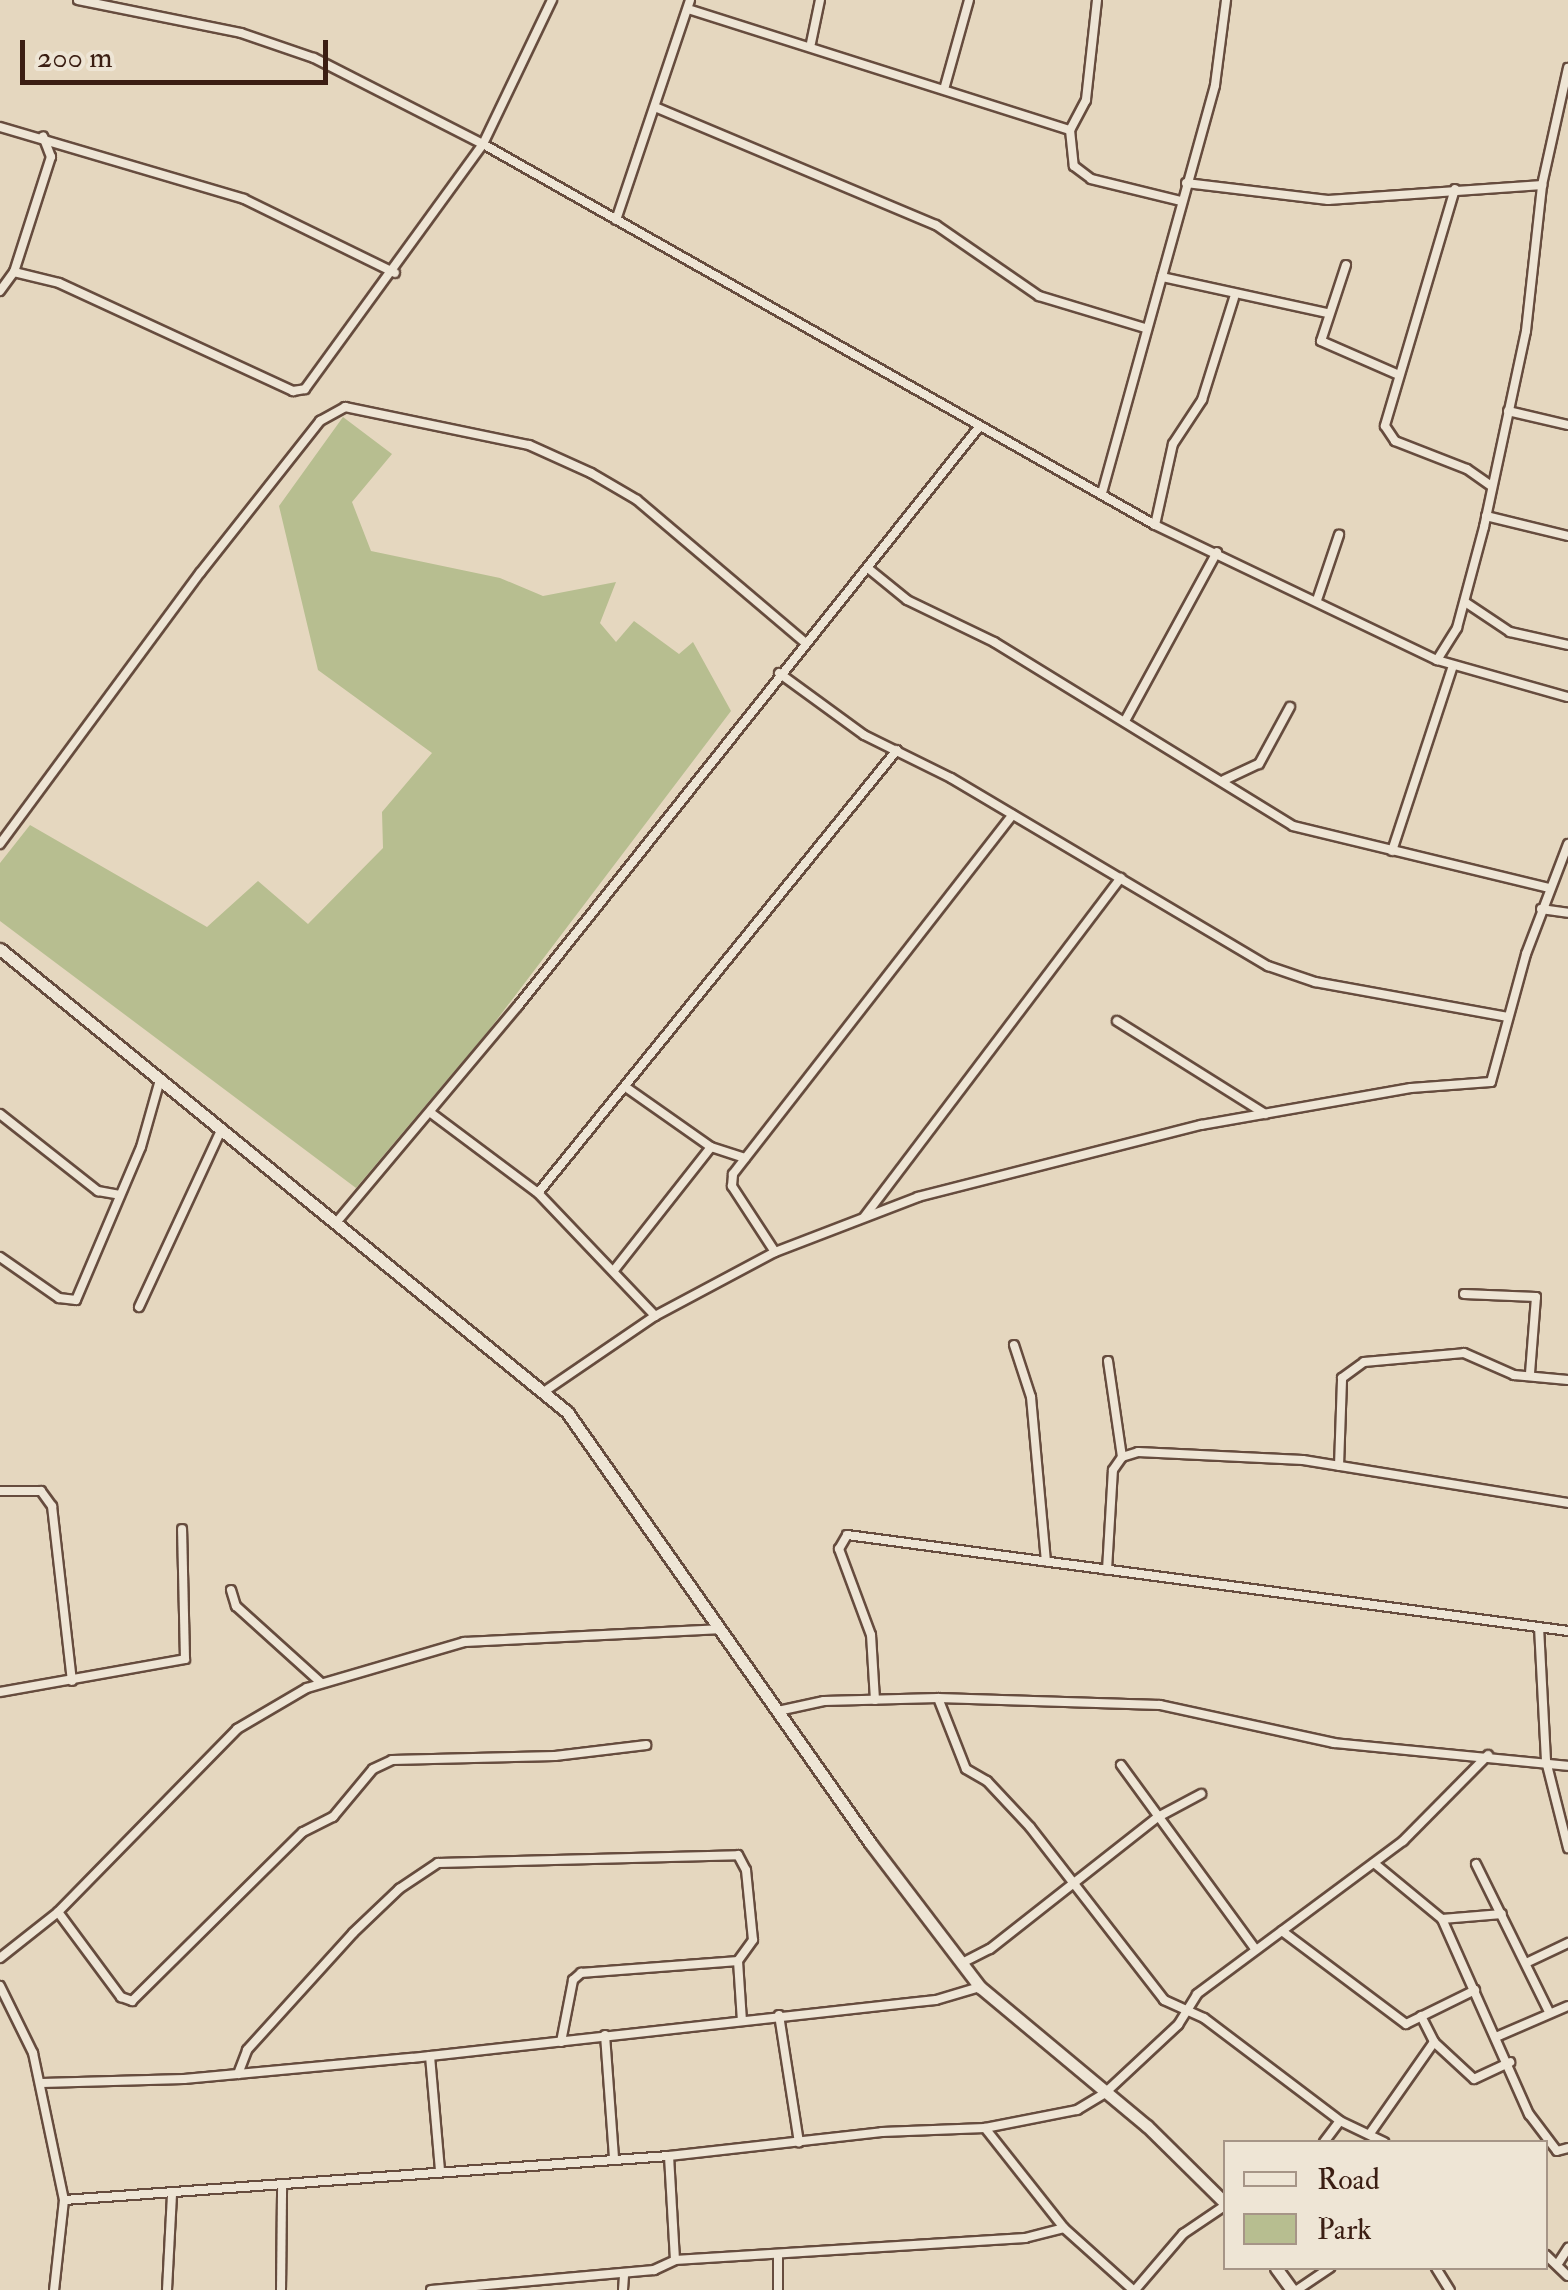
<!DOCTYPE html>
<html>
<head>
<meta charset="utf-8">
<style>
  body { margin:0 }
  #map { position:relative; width:1568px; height:2290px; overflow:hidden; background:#e5d7bf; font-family:"IM FELL Double Pica",serif }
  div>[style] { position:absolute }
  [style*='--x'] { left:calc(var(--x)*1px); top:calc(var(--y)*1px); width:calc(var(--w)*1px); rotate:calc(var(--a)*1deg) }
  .green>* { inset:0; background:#b7be90 }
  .roads { filter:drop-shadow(2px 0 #664c3e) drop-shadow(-2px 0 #664c3e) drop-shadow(0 2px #664c3e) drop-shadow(0 -2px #664c3e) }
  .minor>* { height:8px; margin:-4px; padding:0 4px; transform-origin:4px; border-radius:4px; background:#eee5d5 }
  .secondary>* { height:11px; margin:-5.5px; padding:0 5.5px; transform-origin:5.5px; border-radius:5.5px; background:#eee5d5 }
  span { translate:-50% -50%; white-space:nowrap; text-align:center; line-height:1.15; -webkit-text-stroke:9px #eee5d5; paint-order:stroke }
  .legend { position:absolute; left:1223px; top:2140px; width:325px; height:130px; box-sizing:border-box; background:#eee5d5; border:2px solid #a69587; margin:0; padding:12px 18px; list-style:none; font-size:30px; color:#3b1e13 }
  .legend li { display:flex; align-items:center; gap:20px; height:50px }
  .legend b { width:50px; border:2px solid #a69587 }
  .scale { position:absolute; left:20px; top:40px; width:308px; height:45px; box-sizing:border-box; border:5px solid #3b1e13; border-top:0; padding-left:12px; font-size:30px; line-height:35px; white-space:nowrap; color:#3b1e13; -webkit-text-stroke:8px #eee5d5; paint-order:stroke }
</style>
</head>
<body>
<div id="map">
  <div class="green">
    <div style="clip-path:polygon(343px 417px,392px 454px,352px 502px,371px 551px,500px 578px,543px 596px,616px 582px,600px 623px,616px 642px,634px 621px,679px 654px,693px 642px,731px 711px,489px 1030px,356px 1188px,0 921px,0 863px,30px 825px,207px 927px,258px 881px,308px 924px,383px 848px,382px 812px,432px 753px,318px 670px,279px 506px)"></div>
  </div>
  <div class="roads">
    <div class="minor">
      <div style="--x:78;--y:0;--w:166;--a:11.4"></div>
      <div style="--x:241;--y:33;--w:77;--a:18.9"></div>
      <div style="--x:314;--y:58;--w:190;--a:27"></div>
      <div style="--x:483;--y:144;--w:772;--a:29.55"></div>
      <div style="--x:1155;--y:525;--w:313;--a:25.6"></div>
      <div style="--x:1437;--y:660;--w:136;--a:15.8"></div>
      <div style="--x:1097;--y:0;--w:101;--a:96.3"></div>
      <div style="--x:1086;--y:100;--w:34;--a:118"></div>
      <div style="--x:1070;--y:130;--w:36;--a:84"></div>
      <div style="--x:1074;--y:166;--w:21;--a:37"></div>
      <div style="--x:1091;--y:179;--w:93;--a:13.7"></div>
      <div style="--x:688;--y:9;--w:401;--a:17.6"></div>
      <div style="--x:811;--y:43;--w:44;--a:-78.2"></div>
      <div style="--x:945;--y:86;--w:89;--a:-74.4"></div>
      <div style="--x:655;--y:107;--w:305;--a:22.8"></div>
      <div style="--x:936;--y:225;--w:125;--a:34.6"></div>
      <div style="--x:1039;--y:296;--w:111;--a:16.8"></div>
      <div style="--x:0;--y:127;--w:254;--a:16.4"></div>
      <div style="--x:244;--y:199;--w:168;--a:26.1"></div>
      <div style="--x:1186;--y:183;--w:143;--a:6.8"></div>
      <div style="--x:1328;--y:200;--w:215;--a:-4"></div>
      <div style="--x:1455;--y:189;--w:247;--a:106.5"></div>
      <div style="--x:1385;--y:426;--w:18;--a:56"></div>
      <div style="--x:1395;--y:441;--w:77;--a:21.3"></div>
      <div style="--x:1467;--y:469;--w:29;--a:35"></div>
      <div style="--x:616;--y:220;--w:232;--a:-71.4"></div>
      <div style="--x:1346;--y:265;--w:80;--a:108.2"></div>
      <div style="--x:1321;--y:341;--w:85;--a:23.6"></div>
      <div style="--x:14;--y:272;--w:46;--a:13.7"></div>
      <div style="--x:59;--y:283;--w:258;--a:24.8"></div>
      <div style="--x:293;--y:391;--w:12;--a:-9"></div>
      <div style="--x:305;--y:389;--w:303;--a:-54"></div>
      <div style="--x:483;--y:144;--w:160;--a:-64.4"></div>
      <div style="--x:1162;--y:277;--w:169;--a:12.3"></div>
      <div style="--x:0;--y:291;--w:24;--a:-54"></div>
      <div style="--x:14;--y:272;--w:121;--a:-72.2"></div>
      <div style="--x:51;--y:157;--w:22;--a:-111"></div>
      <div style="--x:1508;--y:411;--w:62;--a:13.1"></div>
      <div style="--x:1102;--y:493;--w:423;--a:-74.5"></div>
      <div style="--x:1215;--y:85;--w:86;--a:-82.6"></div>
      <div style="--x:1486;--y:516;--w:84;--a:13.7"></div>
      <div style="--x:1155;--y:525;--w:83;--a:-77.5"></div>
      <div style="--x:1173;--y:444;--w:53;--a:-56.6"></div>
      <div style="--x:1202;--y:400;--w:107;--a:-72.6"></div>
      <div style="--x:869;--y:569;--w:49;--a:39.2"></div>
      <div style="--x:907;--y:600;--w:97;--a:25.8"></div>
      <div style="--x:994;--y:642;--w:351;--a:31.6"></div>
      <div style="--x:1293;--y:826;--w:264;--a:13.6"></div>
      <div style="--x:1317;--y:600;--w:69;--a:-71.3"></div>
      <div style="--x:1465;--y:602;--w:54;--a:33.7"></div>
      <div style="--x:1510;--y:632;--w:59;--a:12.6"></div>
      <div style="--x:1437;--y:660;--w:38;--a:-58"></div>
      <div style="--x:1457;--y:628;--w:105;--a:-75"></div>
      <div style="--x:1484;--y:527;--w:200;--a:-77.9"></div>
      <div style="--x:1526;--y:331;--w:147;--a:-83.7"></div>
      <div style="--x:1542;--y:185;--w:120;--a:-77.5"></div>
      <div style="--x:779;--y:673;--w:105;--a:36.1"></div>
      <div style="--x:864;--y:735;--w:97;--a:26.3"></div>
      <div style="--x:951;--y:778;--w:369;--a:30.7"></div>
      <div style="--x:1268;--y:966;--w:50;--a:18.8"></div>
      <div style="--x:1315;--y:982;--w:196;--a:10.3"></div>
      <div style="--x:1126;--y:719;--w:190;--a:-61.4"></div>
      <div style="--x:1224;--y:780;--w:38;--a:-25"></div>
      <div style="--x:1259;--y:764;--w:65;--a:-61.5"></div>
      <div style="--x:0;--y:844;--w:337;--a:-53.6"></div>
      <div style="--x:200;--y:573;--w:194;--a:-51.7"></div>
      <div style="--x:320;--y:421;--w:29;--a:-29"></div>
      <div style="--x:345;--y:407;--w:188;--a:11.7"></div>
      <div style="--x:529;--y:445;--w:68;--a:24.3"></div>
      <div style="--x:591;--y:473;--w:53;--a:30.4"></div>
      <div style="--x:637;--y:500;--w:218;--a:40.3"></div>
      <div style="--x:1392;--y:851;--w:195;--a:-71.8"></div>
      <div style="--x:1541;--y:909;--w:27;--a:8"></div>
      <div style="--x:1117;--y:1021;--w:175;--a:32.1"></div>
      <div style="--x:627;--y:1088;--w:103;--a:35.1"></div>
      <div style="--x:711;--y:1147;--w:36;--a:18"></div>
      <div style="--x:431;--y:1113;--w:134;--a:36.8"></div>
      <div style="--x:538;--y:1193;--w:170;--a:46.4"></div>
      <div style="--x:0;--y:1114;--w:125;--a:38.2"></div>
      <div style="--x:98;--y:1191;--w:22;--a:10"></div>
      <div style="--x:538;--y:1193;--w:570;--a:-50.98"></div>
      <div style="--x:865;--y:1216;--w:424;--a:-52.9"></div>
      <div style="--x:335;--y:1224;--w:285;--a:-50"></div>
      <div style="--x:518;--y:1006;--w:740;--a:-51.47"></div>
      <div style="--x:775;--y:1252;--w:79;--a:-123.1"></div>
      <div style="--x:732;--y:1186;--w:12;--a:-85"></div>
      <div style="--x:733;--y:1174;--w:455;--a:-52.1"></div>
      <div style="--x:0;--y:1257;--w:72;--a:34.8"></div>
      <div style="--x:59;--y:1298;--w:17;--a:7"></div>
      <div style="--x:76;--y:1300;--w:166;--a:-67"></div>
      <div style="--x:141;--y:1147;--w:70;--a:-74.2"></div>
      <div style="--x:615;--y:1269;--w:155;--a:-51.8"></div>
      <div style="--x:1464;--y:1294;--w:72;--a:2.4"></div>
      <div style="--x:1536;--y:1297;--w:77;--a:94.5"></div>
      <div style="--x:139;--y:1307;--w:195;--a:-65.1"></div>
      <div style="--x:1014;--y:1345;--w:55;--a:71.9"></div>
      <div style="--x:1031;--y:1397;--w:165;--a:84.8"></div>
      <div style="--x:1108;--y:1361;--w:97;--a:81.7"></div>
      <div style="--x:545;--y:1391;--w:133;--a:-34.3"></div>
      <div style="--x:655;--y:1316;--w:136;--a:-28.1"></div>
      <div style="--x:775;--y:1252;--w:153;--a:-21"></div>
      <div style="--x:918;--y:1197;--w:292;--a:-14.3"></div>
      <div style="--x:1201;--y:1125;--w:213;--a:-10"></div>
      <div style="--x:1411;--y:1088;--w:80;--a:-4.3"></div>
      <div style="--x:1491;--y:1082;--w:133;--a:-74.7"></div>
      <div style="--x:1526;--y:954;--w:118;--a:-69.1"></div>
      <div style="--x:1339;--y:1466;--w:88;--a:-88"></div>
      <div style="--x:1342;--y:1378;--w:27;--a:-36"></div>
      <div style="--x:1364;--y:1362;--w:100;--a:-5.1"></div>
      <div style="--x:1464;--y:1353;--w:55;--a:23.7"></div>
      <div style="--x:1514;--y:1375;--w:54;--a:5.3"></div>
      <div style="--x:0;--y:1491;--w:41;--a:0"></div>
      <div style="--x:41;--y:1491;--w:19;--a:54"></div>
      <div style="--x:52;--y:1506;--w:176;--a:83.5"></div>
      <div style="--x:1107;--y:1570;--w:100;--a:-86.6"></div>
      <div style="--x:1113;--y:1470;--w:16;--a:-55"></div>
      <div style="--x:1122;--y:1457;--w:17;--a:-17"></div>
      <div style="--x:1138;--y:1452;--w:165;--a:2.8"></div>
      <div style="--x:1303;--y:1460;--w:268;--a:9.2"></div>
      <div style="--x:231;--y:1590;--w:17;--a:73"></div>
      <div style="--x:236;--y:1606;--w:113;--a:42.1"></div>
      <div style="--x:1539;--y:1627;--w:134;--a:87"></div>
      <div style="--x:1546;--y:1761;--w:90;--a:75.8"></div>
      <div style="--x:0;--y:1692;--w:188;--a:-10.1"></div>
      <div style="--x:185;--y:1659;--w:130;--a:-91.3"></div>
      <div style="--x:938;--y:1698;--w:76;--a:68.5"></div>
      <div style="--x:966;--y:1769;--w:24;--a:30"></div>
      <div style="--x:987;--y:1781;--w:63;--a:46.9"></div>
      <div style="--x:1030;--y:1827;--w:219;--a:52.2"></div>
      <div style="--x:1164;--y:2000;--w:44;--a:24.2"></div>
      <div style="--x:1204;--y:2018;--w:171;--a:37.1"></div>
      <div style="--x:1340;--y:2121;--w:49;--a:25.5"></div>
      <div style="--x:875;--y:1700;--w:65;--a:-93.5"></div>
      <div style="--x:871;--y:1635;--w:92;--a:-110.4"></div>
      <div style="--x:839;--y:1549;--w:16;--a:-60"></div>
      <div style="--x:847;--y:1535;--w:727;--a:7.58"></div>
      <div style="--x:778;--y:1711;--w:47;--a:-12.3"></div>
      <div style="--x:824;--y:1701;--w:114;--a:-1.5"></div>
      <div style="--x:938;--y:1698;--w:222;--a:1.8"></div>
      <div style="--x:1160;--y:1705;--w:178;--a:12.3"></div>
      <div style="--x:1334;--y:1743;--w:235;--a:5.6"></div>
      <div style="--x:1121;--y:1765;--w:228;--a:53.9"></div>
      <div style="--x:1374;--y:1863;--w:88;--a:39.5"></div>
      <div style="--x:1442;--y:1919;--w:60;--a:-4.8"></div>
      <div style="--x:1476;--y:1864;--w:165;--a:63.7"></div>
      <div style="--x:58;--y:1912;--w:106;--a:53.5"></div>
      <div style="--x:121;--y:1997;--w:12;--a:20"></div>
      <div style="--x:132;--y:2001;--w:240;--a:-44.7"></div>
      <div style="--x:303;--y:1832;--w:34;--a:-27"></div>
      <div style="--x:333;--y:1817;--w:62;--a:-50.2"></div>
      <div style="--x:373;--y:1769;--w:21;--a:-25"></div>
      <div style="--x:392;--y:1760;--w:163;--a:-1.4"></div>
      <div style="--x:555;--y:1756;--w:92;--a:-6.9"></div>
      <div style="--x:1442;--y:1919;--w:214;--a:66"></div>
      <div style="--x:1529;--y:2114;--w:46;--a:52.9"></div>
      <div style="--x:1557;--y:2151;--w:11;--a:-15"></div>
      <div style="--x:1282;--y:1931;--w:155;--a:36.9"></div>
      <div style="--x:1406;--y:2024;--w:77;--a:-26.2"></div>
      <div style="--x:0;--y:1958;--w:74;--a:-38.4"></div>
      <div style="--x:58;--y:1912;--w:256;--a:-45.6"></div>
      <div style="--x:237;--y:1729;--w:81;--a:-30.4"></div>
      <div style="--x:307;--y:1688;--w:164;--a:-16.3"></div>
      <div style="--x:464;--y:1642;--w:255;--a:-2.9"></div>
      <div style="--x:962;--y:1963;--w:31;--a:-27"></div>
      <div style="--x:990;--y:1949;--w:214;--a:-38.2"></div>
      <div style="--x:1158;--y:1817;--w:49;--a:-28.1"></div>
      <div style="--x:1526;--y:1963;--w:47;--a:-25.5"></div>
      <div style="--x:0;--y:1986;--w:75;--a:63.8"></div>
      <div style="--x:33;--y:2053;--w:150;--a:78.1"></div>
      <div style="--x:64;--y:2200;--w:91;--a:96.3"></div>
      <div style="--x:779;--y:2015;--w:129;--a:81.1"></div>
      <div style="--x:1421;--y:2016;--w:29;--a:63"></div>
      <div style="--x:1434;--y:2042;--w:54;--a:42.8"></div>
      <div style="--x:1474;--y:2079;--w:40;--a:-25"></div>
      <div style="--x:605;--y:2035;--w:123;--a:85.8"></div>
      <div style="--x:1496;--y:2037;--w:78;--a:-23.3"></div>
      <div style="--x:561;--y:2042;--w:63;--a:-79"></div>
      <div style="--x:573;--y:1980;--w:11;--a:-41"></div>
      <div style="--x:581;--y:1973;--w:157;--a:-4.4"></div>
      <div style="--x:430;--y:2056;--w:114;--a:85"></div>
      <div style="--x:238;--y:2074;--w:26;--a:-69"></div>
      <div style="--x:247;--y:2050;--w:158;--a:-47.8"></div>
      <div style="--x:353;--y:1933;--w:64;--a:-43.7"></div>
      <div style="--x:399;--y:1889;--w:47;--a:-33.7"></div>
      <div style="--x:438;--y:1863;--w:300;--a:-1.5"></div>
      <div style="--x:738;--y:1855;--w:17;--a:62"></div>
      <div style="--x:746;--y:1870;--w:70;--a:84.3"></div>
      <div style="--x:753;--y:1940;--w:26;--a:126"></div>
      <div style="--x:738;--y:1961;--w:60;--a:86.2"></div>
      <div style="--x:42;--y:2083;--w:142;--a:-1.6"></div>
      <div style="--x:184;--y:2079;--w:229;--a:-5.3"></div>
      <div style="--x:412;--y:2058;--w:527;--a:-6.32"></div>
      <div style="--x:936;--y:2000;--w:46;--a:-16.5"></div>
      <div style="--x:985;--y:2128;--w:127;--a:51.7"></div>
      <div style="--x:1064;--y:2228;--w:93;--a:41.9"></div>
      <div style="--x:1371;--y:2132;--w:110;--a:-55"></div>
      <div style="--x:1324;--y:2142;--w:26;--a:-53"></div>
      <div style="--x:669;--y:2156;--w:104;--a:86.7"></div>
      <div style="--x:64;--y:2200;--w:607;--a:-4.16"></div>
      <div style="--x:669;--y:2156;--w:214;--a:-6.4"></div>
      <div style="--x:882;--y:2132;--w:103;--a:-2.2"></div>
      <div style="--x:985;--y:2128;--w:94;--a:-11.1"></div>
      <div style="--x:1077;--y:2110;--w:33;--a:-31"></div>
      <div style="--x:1105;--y:2093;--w:100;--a:-43"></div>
      <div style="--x:1178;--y:2025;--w:36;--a:-58"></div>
      <div style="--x:1197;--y:1994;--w:257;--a:-36.6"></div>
      <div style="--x:1403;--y:1841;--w:121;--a:-45.3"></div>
      <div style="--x:1546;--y:2255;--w:30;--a:44"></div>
      <div style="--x:778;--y:2257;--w:33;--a:90"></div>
      <div style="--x:1559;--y:2262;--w:17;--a:-57"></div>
      <div style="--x:1436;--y:2268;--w:26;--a:58"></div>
      <div style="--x:167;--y:2290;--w:96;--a:-87"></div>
      <div style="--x:281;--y:2290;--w:104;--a:-89.4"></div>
      <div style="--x:431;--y:2290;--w:224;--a:-5.1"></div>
      <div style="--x:654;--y:2270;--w:23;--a:-25"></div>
      <div style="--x:675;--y:2260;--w:351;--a:-3.6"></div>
      <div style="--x:1025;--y:2238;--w:40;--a:-14.4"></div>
      <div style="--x:623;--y:2290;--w:16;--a:-86"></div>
      <div style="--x:1135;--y:2290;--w:74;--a:-49.4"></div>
      <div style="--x:1183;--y:2234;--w:52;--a:-34"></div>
      <div style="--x:1297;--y:2290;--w:40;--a:-34"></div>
    </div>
    <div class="secondary">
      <div style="--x:0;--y:949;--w:732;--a:39.23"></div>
      <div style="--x:567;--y:1412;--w:528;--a:54.87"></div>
      <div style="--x:871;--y:1844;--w:180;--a:52.7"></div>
      <div style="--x:980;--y:1987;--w:217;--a:39.8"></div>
      <div style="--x:1147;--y:2126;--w:111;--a:44.6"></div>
      <div style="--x:1276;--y:2268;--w:27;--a:54"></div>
    </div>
  </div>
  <ul class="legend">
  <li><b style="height:12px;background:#eee5d5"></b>Road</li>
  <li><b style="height:28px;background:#b7be90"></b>Park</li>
  </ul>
  <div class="scale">200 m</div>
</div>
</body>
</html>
